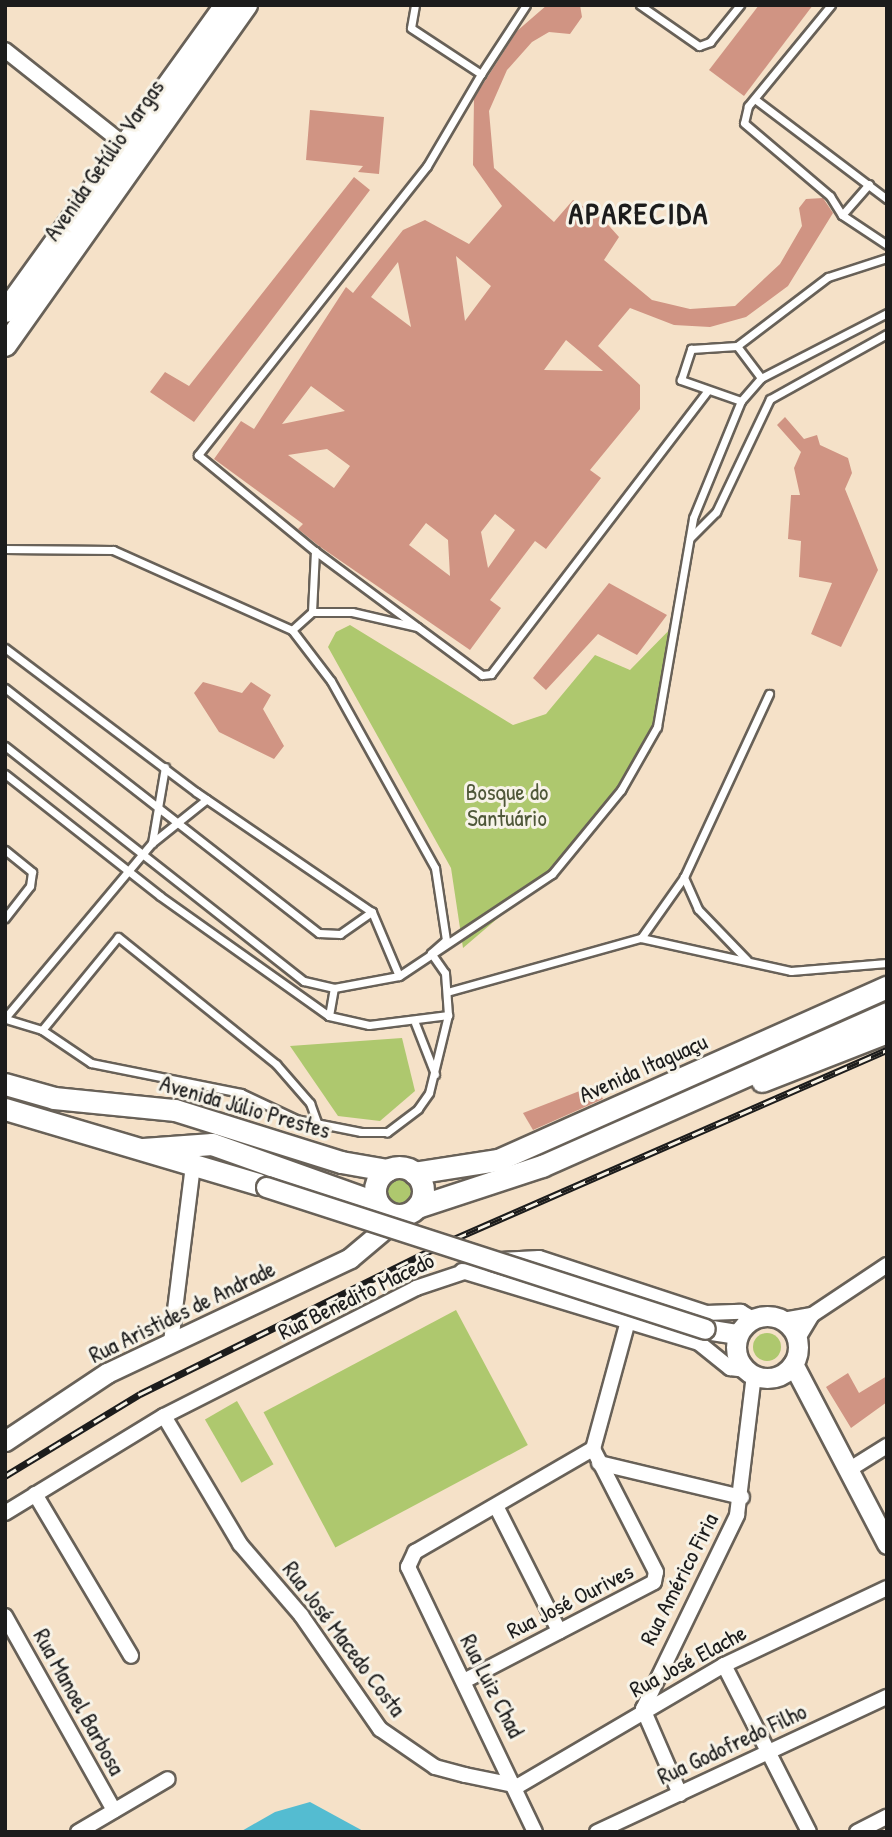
<!DOCTYPE html>
<html>
<head>
<meta charset="utf-8">
<style>
  body { margin:0 }
  #map { position:relative; width:892px; height:1837px; overflow:hidden; background:#f5e1c8; font-family:"Patrick Hand",sans-serif }
  div>[style] { position:absolute }
  [style*='--x'] { left:calc(var(--x)*1px); top:calc(var(--y)*1px); width:calc(var(--w)*1px); rotate:calc(var(--a)*1deg) }
  .green>* { inset:0; background:#aec86e; transform-origin:0 0 }
  .round { border-radius:50% }
  .water>* { inset:0; background:#54bcd1 }
  .building>* { inset:0; background:#d09483 }
  .roads { filter:drop-shadow(2px 0 #686158) drop-shadow(-2px 0 #686158) drop-shadow(0 2px #686158) drop-shadow(0 -2px #686158) }
  .lane>* { height:7px; margin:-3.5px; padding:0 3.5px; transform-origin:3.5px; border-radius:3.5px; background:#fff }
  .street>* { height:14px; margin:-7px; padding:0 7px; transform-origin:7px; border-radius:7px; background:#fff }
  .secondary>* { height:19px; margin:-9.5px; padding:0 9.5px; transform-origin:9.5px; border-radius:9.5px; background:#fff }
  .secondary>.ring { margin:-9.5px; padding:0; box-sizing:content-box; background:none; border:19px solid #fff; border-radius:50% }
  .primary>* { height:21px; margin:-10.5px; padding:0 10.5px; transform-origin:10.5px; border-radius:10.5px; background:#fff }
  .primary>.ring { margin:-10.5px; padding:0; box-sizing:content-box; background:none; border:21px solid #fff; border-radius:50% }
  .rail>* { height:7px; margin-top:-3.5px; transform-origin:0; background:repeating-linear-gradient(90deg,#f7f3e8 0 13px,#1c1c1c 0 26px); box-sizing:border-box; border-block:2px solid #1c1c1c }
  .bridges { filter:drop-shadow(2px 0 #686158) drop-shadow(-2px 0 #686158) drop-shadow(0 2px #686158) drop-shadow(0 -2px #686158) }
  .secondary-bridge>* { height:19px; margin:-9.5px; padding:0 9.5px; transform-origin:9.5px; border-radius:9.5px; background:#fff }
  span { translate:-50% -50%; white-space:nowrap; text-align:center; line-height:1.15; -webkit-text-stroke:6px #f7f3e8; paint-order:stroke }
  .street-label { font-size:23px; color:#1c1c1c }
  .park-label { font-size:23px; color:#4f5839 }
  .district-label { font-size:30px; color:#1c1c1c; font-weight:700; letter-spacing:2px }
  .frame { position:absolute; inset:0; border:7px solid #1c1c1c; pointer-events:none }
</style>
</head>
<body>
<div id="map">
  <div class="green">
    <div style="clip-path:polygon(683px 616px,651px 752px,582px 846px,463px 948px,451px 868px,328px 647px,336px 632px,350px 625px,513px 725px,546px 714px,595px 655px,630px 670px)"></div>
    <div style="clip-path:polygon(402px 1038px,415px 1091px,380px 1121px,338px 1116px,290px 1046px)"></div>
    <div class="round" style="left:383px;top:1176px;width:30px;height:30px"></div>
    <div style="left:456px;top:1310px;width:153px;height:218px;rotate:62deg"></div>
    <div class="round" style="left:753px;top:1333px;width:28px;height:28px"></div>
    <div style="left:237px;top:1401px;width:73px;height:37px;rotate:60deg"></div>
  </div>
  <div class="water">
    <div style="clip-path:polygon(310px 1802px,365px 1832px,240px 1832px,275px 1812px)"></div>
  </div>
  <div class="building">
    <div style="clip-path:polygon(evenodd,547px 5px,580px 5px,582px 17px,570px 34px,549px 32px,532px 42px,507px 70px,489px 111px,494px 168px,554px 222px,573px 200px,602px 218px,619px 237px,604px 260px,652px 300px,690px 309px,735px 306px,780px 264px,802px 226px,799px 208px,806px 199px,823px 198px,833px 213px,788px 286px,746px 317px,710px 327px,674px 325px,630px 308px,598px 346px,640px 385px,640px 409px,590px 470px,601px 478px,546px 549px,535px 541px,490px 600px,501px 608px,470px 650px,319px 546px,298px 529px,303px 524px,214px 459px,241px 421px,254px 429px,346px 287px,353px 293px,403px 230px,425px 220px,469px 244px,502px 206px,473px 165px,474px 98px,517px 31px,547px 5px,456px 256px,491px 286px,465px 321px,456px 256px,547px 5px,398px 262px,411px 327px,371px 297px,398px 262px,547px 5px,566px 340px,603px 371px,544px 370px,566px 340px,547px 5px,311px 386px,345px 411px,282px 424px,311px 386px,547px 5px,327px 449px,350px 466px,334px 488px,288px 455px,327px 449px,547px 5px,495px 514px,515px 530px,488px 568px,481px 532px,495px 514px,547px 5px,426px 523px,448px 540px,450px 576px,409px 545px,426px 523px)"></div>
    <div style="clip-path:polygon(759px 5px,813px 5px,744px 96px,709px 70px)"></div>
    <div style="clip-path:polygon(310px 110px,384px 117px,379px 174px,358px 172px,363px 166px,306px 160px)"></div>
    <div style="clip-path:polygon(354px 177px,370px 190px,194px 422px,150px 392px,165px 372px,189px 386px)"></div>
    <div style="clip-path:polygon(785px 417px,804px 439px,817px 435px,820px 445px,848px 458px,852px 473px,845px 489px,878px 570px,841px 647px,811px 634px,832px 583px,799px 577px,801px 541px,788px 539px,791px 495px,800px 495px,794px 468px,801px 452px,777px 425px)"></div>
    <div style="clip-path:polygon(609px 583px,667px 615px,637px 655px,598px 634px,546px 690px,533px 678px)"></div>
    <div style="clip-path:polygon(203px 682px,242px 693px,251px 682px,271px 695px,263px 709px,284px 746px,274px 759px,219px 732px,194px 693px)"></div>
    <div style="clip-path:polygon(595px 1085px,603px 1099px,533px 1130px,523px 1113px)"></div>
    <div style="clip-path:polygon(848px 1373px,859px 1393px,887px 1376px,887px 1402px,851px 1428px,826px 1387px)"></div>
  </div>
  <div class="roads">
    <div class="lane">
      <div style="--x:415;--y:5;--w:23;--a:100"></div>
      <div style="--x:411;--y:28;--w:84;--a:33.3"></div>
      <div style="--x:481;--y:74;--w:82;--a:-56.9"></div>
      <div style="--x:640;--y:5;--w:72;--a:34.8"></div>
      <div style="--x:699;--y:46;--w:12;--a:-20"></div>
      <div style="--x:710;--y:42;--w:48;--a:-51"></div>
      <div style="--x:831;--y:5;--w:131;--a:129.4"></div>
      <div style="--x:748;--y:106;--w:17;--a:103"></div>
      <div style="--x:744;--y:123;--w:113;--a:40.3"></div>
      <div style="--x:830;--y:196;--w:22;--a:58"></div>
      <div style="--x:842;--y:215;--w:54;--a:33.7"></div>
      <div style="--x:481;--y:74;--w:107;--a:120.4"></div>
      <div style="--x:427;--y:166;--w:369;--a:128.4"></div>
      <div style="--x:198;--y:455;--w:151;--a:39.4"></div>
      <div style="--x:315;--y:551;--w:208;--a:36.6"></div>
      <div style="--x:482;--y:675;--w:9;--a:-6"></div>
      <div style="--x:491;--y:674;--w:356;--a:-52.6"></div>
      <div style="--x:756;--y:100;--w:164;--a:37.1"></div>
      <div style="--x:842;--y:215;--w:41;--a:-48.9"></div>
      <div style="--x:737;--y:346;--w:40;--a:53"></div>
      <div style="--x:741;--y:401;--w:64;--a:-160.7"></div>
      <div style="--x:681;--y:380;--w:33;--a:-72"></div>
      <div style="--x:691;--y:349;--w:46;--a:-3.7"></div>
      <div style="--x:737;--y:346;--w:114;--a:-37.2"></div>
      <div style="--x:828;--y:277;--w:62;--a:-17.9"></div>
      <div style="--x:690;--y:538;--w:37;--a:-45"></div>
      <div style="--x:716;--y:512;--w:125;--a:-64.5"></div>
      <div style="--x:770;--y:399;--w:134;--a:-29.1"></div>
      <div style="--x:5;--y:549;--w:108;--a:0.5"></div>
      <div style="--x:113;--y:550;--w:196;--a:24.1"></div>
      <div style="--x:292;--y:630;--w:64;--a:52.6"></div>
      <div style="--x:331;--y:681;--w:214;--a:60.9"></div>
      <div style="--x:435;--y:868;--w:73;--a:81.3"></div>
      <div style="--x:446;--y:940;--w:20;--a:139"></div>
      <div style="--x:431;--y:953;--w:24;--a:55"></div>
      <div style="--x:445;--y:973;--w:42;--a:85.9"></div>
      <div style="--x:448;--y:1015;--w:80;--a:103.7"></div>
      <div style="--x:429;--y:1093;--w:19;--a:125"></div>
      <div style="--x:418;--y:1109;--w:39;--a:143"></div>
      <div style="--x:387;--y:1132;--w:26;--a:180"></div>
      <div style="--x:361;--y:1132;--w:66;--a:-168.7"></div>
      <div style="--x:296;--y:1119;--w:61;--a:-154.7"></div>
      <div style="--x:241;--y:1093;--w:153;--a:-168.7"></div>
      <div style="--x:91;--y:1063;--w:59;--a:-146"></div>
      <div style="--x:42;--y:1030;--w:39;--a:-163"></div>
      <div style="--x:312;--y:612;--w:40;--a:0"></div>
      <div style="--x:352;--y:612;--w:67;--a:13"></div>
      <div style="--x:292;--y:630;--w:27;--a:-42"></div>
      <div style="--x:312;--y:612;--w:61;--a:-87.2"></div>
      <div style="--x:5;--y:648;--w:239;--a:37"></div>
      <div style="--x:196;--y:792;--w:213;--a:34.3"></div>
      <div style="--x:372;--y:912;--w:69;--a:67.1"></div>
      <div style="--x:5;--y:688;--w:398;--a:38"></div>
      <div style="--x:319;--y:933;--w:21;--a:3"></div>
      <div style="--x:340;--y:934;--w:39;--a:-35"></div>
      <div style="--x:5;--y:746;--w:380;--a:38.2"></div>
      <div style="--x:304;--y:981;--w:31;--a:13"></div>
      <div style="--x:334;--y:988;--w:66;--a:-10.5"></div>
      <div style="--x:399;--y:976;--w:184;--a:-33.7"></div>
      <div style="--x:552;--y:874;--w:109;--a:-50.6"></div>
      <div style="--x:621;--y:790;--w:73;--a:-60.3"></div>
      <div style="--x:657;--y:727;--w:212;--a:-80.2"></div>
      <div style="--x:693;--y:518;--w:126;--a:-67.7"></div>
      <div style="--x:741;--y:401;--w:30;--a:-49"></div>
      <div style="--x:761;--y:378;--w:142;--a:-27.3"></div>
      <div style="--x:5;--y:774;--w:197;--a:38.2"></div>
      <div style="--x:160;--y:896;--w:207;--a:35.4"></div>
      <div style="--x:329;--y:1016;--w:41;--a:12.7"></div>
      <div style="--x:369;--y:1025;--w:80;--a:-7.2"></div>
      <div style="--x:152;--y:843;--w:70;--a:-38.7"></div>
      <div style="--x:5;--y:850;--w:35;--a:39"></div>
      <div style="--x:32;--y:872;--w:14;--a:98"></div>
      <div style="--x:30;--y:886;--w:41;--a:128"></div>
      <div style="--x:641;--y:938;--w:75;--a:-54.8"></div>
      <div style="--x:747;--y:960;--w:71;--a:-133.9"></div>
      <div style="--x:698;--y:909;--w:35;--a:-114"></div>
      <div style="--x:684;--y:877;--w:202;--a:-65.1"></div>
      <div style="--x:447;--y:992;--w:201;--a:-15.6"></div>
      <div style="--x:641;--y:938;--w:154;--a:12.4"></div>
      <div style="--x:791;--y:971;--w:96;--a:-4.8"></div>
      <div style="--x:329;--y:1016;--w:28;--a:-80"></div>
      <div style="--x:5;--y:1018;--w:229;--a:-50"></div>
      <div style="--x:152;--y:843;--w:77;--a:-80.3"></div>
      <div style="--x:415;--y:1023;--w:55;--a:68.6"></div>
      <div style="--x:42;--y:1030;--w:120;--a:-50.7"></div>
      <div style="--x:118;--y:937;--w:203;--a:38.8"></div>
      <div style="--x:276;--y:1064;--w:52;--a:48.9"></div>
      <div style="--x:310;--y:1103;--w:23;--a:70"></div>
    </div>
    <div class="street">
      <div style="--x:5;--y:50;--w:159;--a:38.4"></div>
      <div style="--x:462;--y:1271;--w:248;--a:16.9"></div>
      <div style="--x:699;--y:1343;--w:40;--a:39"></div>
      <div style="--x:730;--y:1368;--w:17;--a:7"></div>
      <div style="--x:783;--y:1320;--w:29;--a:-10"></div>
      <div style="--x:812;--y:1315;--w:90;--a:-33.7"></div>
      <div style="--x:797;--y:1340;--w:29;--a:-59"></div>
      <div style="--x:171;--y:1342;--w:177;--a:-82.9"></div>
      <div style="--x:164;--y:1416;--w:149;--a:59.3"></div>
      <div style="--x:240;--y:1544;--w:94;--a:49.3"></div>
      <div style="--x:301;--y:1615;--w:139;--a:55.3"></div>
      <div style="--x:380;--y:1729;--w:67;--a:34.6"></div>
      <div style="--x:435;--y:1767;--w:31;--a:15"></div>
      <div style="--x:465;--y:1775;--w:54;--a:11.7"></div>
      <div style="--x:518;--y:1786;--w:239;--a:-30.4"></div>
      <div style="--x:724;--y:1665;--w:180;--a:-25.3"></div>
      <div style="--x:599;--y:1463;--w:147;--a:13.4"></div>
      <div style="--x:850;--y:1469;--w:44;--a:-31.9"></div>
      <div style="--x:35;--y:1494;--w:188;--a:59.3"></div>
      <div style="--x:498;--y:1510;--w:136;--a:63.2"></div>
      <div style="--x:5;--y:1513;--w:186;--a:-31.4"></div>
      <div style="--x:164;--y:1416;--w:283;--a:-26.9"></div>
      <div style="--x:416;--y:1288;--w:89;--a:-18.4"></div>
      <div style="--x:500;--y:1260;--w:39;--a:-3"></div>
      <div style="--x:539;--y:1258;--w:176;--a:18.2"></div>
      <div style="--x:706;--y:1313;--w:35;--a:-2"></div>
      <div style="--x:741;--y:1312;--w:14;--a:30"></div>
      <div style="--x:5;--y:1616;--w:223;--a:60.7"></div>
      <div style="--x:724;--y:1665;--w:187;--a:63"></div>
      <div style="--x:464;--y:1681;--w:214;--a:-27.5"></div>
      <div style="--x:654;--y:1582;--w:10;--a:-79"></div>
      <div style="--x:656;--y:1572;--w:138;--a:-117.1"></div>
      <div style="--x:680;--y:1794;--w:93;--a:-113.5"></div>
      <div style="--x:643;--y:1709;--w:216;--a:-64.1"></div>
      <div style="--x:737;--y:1515;--w:141;--a:-83.1"></div>
      <div style="--x:78;--y:1832;--w:104;--a:-30.5"></div>
      <div style="--x:535;--y:1832;--w:294;--a:-115.6"></div>
      <div style="--x:408;--y:1567;--w:17;--a:-65"></div>
      <div style="--x:415;--y:1552;--w:206;--a:-30.1"></div>
      <div style="--x:593;--y:1449;--w:133;--a:-74.7"></div>
      <div style="--x:597;--y:1832;--w:320;--a:-25"></div>
      <div style="--x:857;--y:1832;--w:34;--a:-27"></div>
    </div>
    <div class="secondary">
      <div class="ring" style="left:736px;top:1316px;width:43px;height:43px"></div>
      <div style="--x:705;--y:1329;--w:33;--a:9"></div>
      <div style="--x:793;--y:1364;--w:203;--a:62.4"></div>
      <div style="--x:5;--y:1441;--w:123;--a:-33.7"></div>
      <div style="--x:107;--y:1373;--w:269;--a:-25.3"></div>
      <div style="--x:350;--y:1258;--w:67;--a:-40.1"></div>
    </div>
    <div class="primary">
      <div style="--x:5;--y:311;--w:377;--a:-54.3"></div>
      <div style="--x:5;--y:345;--w:417;--a:-54.7"></div>
      <div style="--x:762;--y:1081;--w:134;--a:-21.4"></div>
      <div style="--x:5;--y:1084;--w:51;--a:15.9"></div>
      <div style="--x:54;--y:1098;--w:122;--a:5.7"></div>
      <div style="--x:175;--y:1110;--w:174;--a:17.4"></div>
      <div style="--x:341;--y:1162;--w:47;--a:9.9"></div>
      <div style="--x:5;--y:1109;--w:264;--a:16.5"></div>
      <div style="--x:143;--y:1149;--w:69;--a:-4.1"></div>
      <div style="--x:212;--y:1144;--w:176;--a:19.6"></div>
      <div class="ring" style="left:375px;top:1167px;width:27px;height:27px"></div>
      <div style="--x:414;--y:1173;--w:85;--a:-8.8"></div>
      <div style="--x:498;--y:1160;--w:426;--a:-24"></div>
      <div style="--x:417;--y:1207;--w:132;--a:-18.2"></div>
      <div style="--x:542;--y:1166;--w:377;--a:-23.9"></div>
    </div>
  </div>
  <div class="rail">
    <div style="--x:5;--y:1476;--w:158;--a:-31.3"></div>
    <div style="--x:140;--y:1394;--w:350;--a:-26.3"></div>
    <div style="--x:454;--y:1239;--w:472;--a:-23.6"></div>
  </div>
  <div class="bridges">
    <div class="secondary-bridge">
      <div style="--x:266;--y:1187;--w:461;--a:17.9"></div>
    </div>
  </div>
  <div class="street-label">
    <span style="left:104px;top:160px;rotate:-55deg">Avenida Getúlio Vargas</span>
    <span style="left:643px;top:1068px;rotate:-24deg">Avenida Itaguaçu</span>
    <span style="left:245px;top:1107px;rotate:16deg">Avenida Júlio Prestes</span>
    <span style="left:356px;top:1296px;rotate:-26deg">Rua Benedito Macedo</span>
    <span style="left:182px;top:1312px;rotate:-26deg">Rua Aristides de Andrade</span>
    <span style="left:679px;top:1579px;rotate:-63deg">Rua Américo Firia</span>
    <span style="left:570px;top:1601px;rotate:-27deg">Rua José Ourives</span>
    <span style="left:344px;top:1639px;rotate:53deg">Rua José Macedo Costa</span>
    <span style="left:688px;top:1661px;rotate:-28deg">Rua José Elache</span>
    <span style="left:492px;top:1686px;rotate:63deg">Rua Luiz Chad</span>
    <span style="left:79px;top:1702px;rotate:61deg">Rua Manoel Barbosa</span>
    <span style="left:732px;top:1744px;rotate:-25deg">Rua Godofredo Filho</span>
  </div>
  <div class="park-label">
    <span style="left:507px;top:805px">Bosque do<br>Santuário</span>
  </div>
  <div class="district-label">
    <span style="left:639px;top:213px">APARECIDA</span>
  </div>
  <div class="frame"></div>
</div>
</body>
</html>
